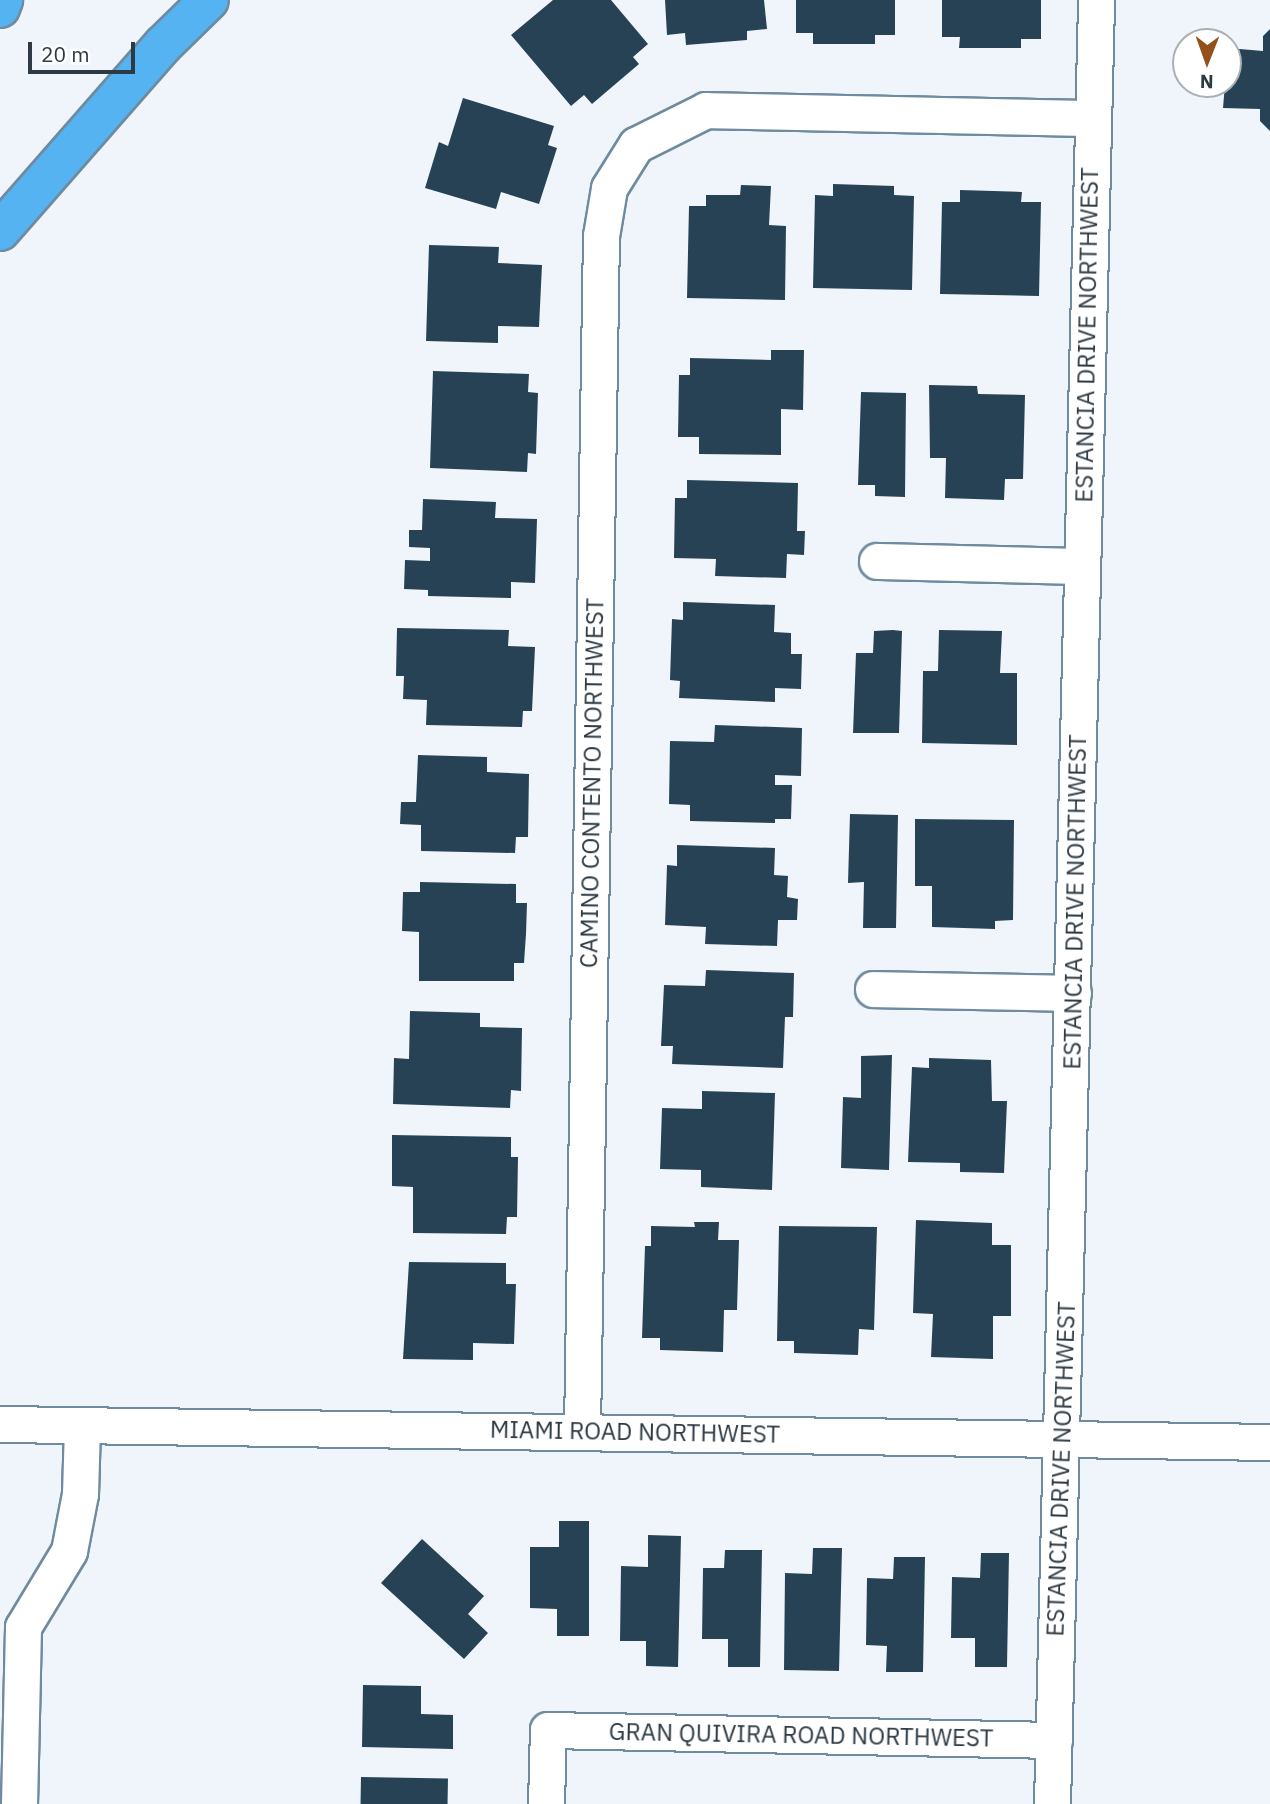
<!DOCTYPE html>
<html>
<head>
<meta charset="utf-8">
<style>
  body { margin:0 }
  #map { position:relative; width:1270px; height:1804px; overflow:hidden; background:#eff5fa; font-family:"IBM Plex Sans",sans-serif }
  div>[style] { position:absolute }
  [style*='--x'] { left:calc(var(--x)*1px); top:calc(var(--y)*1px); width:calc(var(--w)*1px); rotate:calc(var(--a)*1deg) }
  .building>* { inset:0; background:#284255; transform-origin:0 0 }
  .roads { filter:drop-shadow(2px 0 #6f8ba0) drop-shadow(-2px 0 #6f8ba0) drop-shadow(0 2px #6f8ba0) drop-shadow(0 -2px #6f8ba0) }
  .minor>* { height:35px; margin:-17.5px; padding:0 17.5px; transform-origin:17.5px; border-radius:17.5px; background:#fff }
  .highway>* { height:38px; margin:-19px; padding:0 19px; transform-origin:19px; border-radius:19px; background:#54b3f0 }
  span { translate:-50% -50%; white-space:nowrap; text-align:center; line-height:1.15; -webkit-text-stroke:7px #fff; paint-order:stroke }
  .street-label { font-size:24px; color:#2e3a43 }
  .north { position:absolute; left:1172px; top:28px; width:70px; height:70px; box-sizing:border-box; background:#fff; border:2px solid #abb0b4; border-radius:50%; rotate:181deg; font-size:19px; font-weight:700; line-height:28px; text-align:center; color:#2e3a43 }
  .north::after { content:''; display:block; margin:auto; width:24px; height:32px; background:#915119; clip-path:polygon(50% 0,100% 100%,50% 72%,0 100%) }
  .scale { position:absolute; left:28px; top:42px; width:107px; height:32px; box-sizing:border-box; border:4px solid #2e3a43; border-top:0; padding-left:9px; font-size:21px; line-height:24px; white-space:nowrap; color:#2e3a43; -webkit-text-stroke:5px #fff; paint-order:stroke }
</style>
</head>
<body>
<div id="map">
  <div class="building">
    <div style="clip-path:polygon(553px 0,611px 0,648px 44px,633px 57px,639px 64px,592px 104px,584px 95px,571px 106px,511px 35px)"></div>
    <div style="clip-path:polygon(665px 0,764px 0,767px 29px,747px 31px,747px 40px,686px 45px,685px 33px,667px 35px)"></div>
    <div style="clip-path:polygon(796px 0,895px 0,895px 35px,875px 35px,875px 44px,813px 44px,813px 33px,796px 33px)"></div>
    <div style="clip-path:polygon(942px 0,1041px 0,1041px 39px,1021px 39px,1021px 48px,959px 48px,960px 37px,942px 37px)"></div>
    <div style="clip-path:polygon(1270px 29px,1270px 131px,1260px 121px,1260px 109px,1223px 108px,1228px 48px,1263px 51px,1263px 36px)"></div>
    <div style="clip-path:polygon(463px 98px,554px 126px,548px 145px,557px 148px,539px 204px,501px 192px,496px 209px,425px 188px,439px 142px,448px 146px)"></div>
    <div style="clip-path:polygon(833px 184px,894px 186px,894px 195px,914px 196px,912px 290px,813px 288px,815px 195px,833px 196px)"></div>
    <div style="clip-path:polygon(741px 185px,771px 186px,769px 225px,786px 226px,785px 300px,687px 298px,689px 206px,706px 206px,706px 195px,740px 195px)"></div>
    <div style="clip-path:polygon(960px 190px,1022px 192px,1021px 202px,1041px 202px,1039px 296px,940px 294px,942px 202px,960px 202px)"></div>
    <div style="clip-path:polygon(429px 245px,499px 247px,498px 263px,542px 265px,539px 327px,498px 326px,498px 343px,426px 341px)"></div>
    <div style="clip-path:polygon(771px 350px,804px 350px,803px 410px,781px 409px,781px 455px,699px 454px,699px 437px,678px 437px,679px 375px,690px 375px,690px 358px,771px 360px)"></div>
    <div style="clip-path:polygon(433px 371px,529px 374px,528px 392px,538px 393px,536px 454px,528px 453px,527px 472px,430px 468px)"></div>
    <div style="clip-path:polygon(929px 385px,977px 386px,978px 394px,1025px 395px,1023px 479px,1005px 479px,1004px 500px,945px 498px,946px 458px,930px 458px)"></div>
    <div style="clip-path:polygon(861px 392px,906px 393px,905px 497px,875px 496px,875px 485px,858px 485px)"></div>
    <div style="clip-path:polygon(687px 480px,798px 483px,797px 531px,805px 531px,804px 555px,787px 554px,786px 578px,715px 576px,716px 559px,674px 558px,675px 498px,687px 498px)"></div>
    <div style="clip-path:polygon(423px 499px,496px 502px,495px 518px,537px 519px,535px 583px,511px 582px,511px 598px,428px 596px,428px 590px,404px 589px,405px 560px,430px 561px,430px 548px,409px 547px,409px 530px,422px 530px)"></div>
    <div style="clip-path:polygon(683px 602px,775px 605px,774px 632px,791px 633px,791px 654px,802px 654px,801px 689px,775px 688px,775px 702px,679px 698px,680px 681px,670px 680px,672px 619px,683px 620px)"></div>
    <div style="clip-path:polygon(397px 628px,509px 630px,508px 646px,535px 647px,532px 711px,523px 711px,522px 727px,426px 725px,427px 700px,403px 699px,404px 676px,396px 676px)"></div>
    <div style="clip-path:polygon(893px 630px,902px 631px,899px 733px,853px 733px,856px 653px,873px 653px,874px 631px)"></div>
    <div style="clip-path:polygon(939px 630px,1002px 631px,1000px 673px,1017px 673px,1017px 745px,922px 743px,923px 671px,938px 671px)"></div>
    <div style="clip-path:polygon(715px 725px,802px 728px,801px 776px,775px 775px,775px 785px,792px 785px,791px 819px,775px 819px,775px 823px,690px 821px,690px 805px,669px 804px,670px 741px,714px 742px)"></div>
    <div style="clip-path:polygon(418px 755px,487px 757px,487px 772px,529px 774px,528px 837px,516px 837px,515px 853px,421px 851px,421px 825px,400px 824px,401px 802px,416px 802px)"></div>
    <div style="clip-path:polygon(850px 814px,898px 815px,896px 928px,863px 928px,864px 882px,848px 883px)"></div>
    <div style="clip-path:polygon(915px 819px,1014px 820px,1013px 920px,995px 921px,995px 929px,932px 927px,932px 886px,915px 886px)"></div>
    <div style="clip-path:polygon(677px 845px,775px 848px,774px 875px,788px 876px,787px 897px,798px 899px,797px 920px,778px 920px,777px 946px,705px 944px,706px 927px,665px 925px,667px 865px,677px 866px)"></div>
    <div style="clip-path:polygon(420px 882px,516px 884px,516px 903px,527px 903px,526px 934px,524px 963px,514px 963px,514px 981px,419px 981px,419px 932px,402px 931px,403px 892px,420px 892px)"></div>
    <div style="clip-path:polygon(706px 970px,794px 973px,793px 1017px,785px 1017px,783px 1068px,672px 1064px,673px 1046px,661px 1046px,664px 985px,705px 986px)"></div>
    <div style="clip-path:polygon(410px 1011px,480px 1013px,480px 1027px,522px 1028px,521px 1091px,511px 1090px,510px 1108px,393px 1104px,394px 1058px,409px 1059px)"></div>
    <div style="clip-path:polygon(892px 1055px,889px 1170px,841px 1168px,843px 1097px,861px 1098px,861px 1056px)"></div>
    <div style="clip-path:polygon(929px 1058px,991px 1060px,992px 1101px,1007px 1101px,1004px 1173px,960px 1172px,960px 1163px,908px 1162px,912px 1067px,929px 1068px)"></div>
    <div style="clip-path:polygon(702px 1091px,775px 1093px,772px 1190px,701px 1187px,701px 1170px,660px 1169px,662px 1108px,702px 1109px)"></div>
    <div style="clip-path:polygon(392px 1135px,511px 1137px,511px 1157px,518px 1157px,517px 1217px,507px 1217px,506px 1234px,413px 1233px,413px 1187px,392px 1186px)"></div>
    <div style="clip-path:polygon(916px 1220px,992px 1223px,992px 1245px,1011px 1245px,1011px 1316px,993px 1316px,993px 1359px,931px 1357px,933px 1314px,913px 1313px)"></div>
    <div style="clip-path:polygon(694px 1222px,719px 1222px,718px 1240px,739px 1240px,737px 1310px,724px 1310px,723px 1352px,660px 1350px,660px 1338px,642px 1338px,645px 1246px,651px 1246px,651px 1226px,695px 1227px)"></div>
    <div style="clip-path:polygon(779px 1226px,877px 1227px,874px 1330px,859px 1329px,858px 1355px,794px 1353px,794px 1341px,777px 1341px)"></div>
    <div style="clip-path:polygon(409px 1262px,506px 1263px,506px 1284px,516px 1284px,514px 1344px,473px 1343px,473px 1360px,403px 1359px)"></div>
    <div style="clip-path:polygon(559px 1521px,589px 1521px,589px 1636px,557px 1636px,557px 1609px,530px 1608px,530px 1547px,559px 1547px)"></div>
    <div style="clip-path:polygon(648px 1535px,681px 1536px,678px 1667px,646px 1666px,646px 1641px,620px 1641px,621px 1566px,648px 1567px)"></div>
    <div style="clip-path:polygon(422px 1539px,484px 1596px,468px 1614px,488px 1633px,464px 1659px,381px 1583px)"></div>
    <div style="clip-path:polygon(813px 1548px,842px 1548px,839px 1671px,784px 1670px,785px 1573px,812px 1574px)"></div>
    <div style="clip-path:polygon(725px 1550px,762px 1550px,760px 1667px,728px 1667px,728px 1639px,702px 1639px,703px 1568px,724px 1568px)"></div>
    <div style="clip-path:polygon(981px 1553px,1009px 1553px,1007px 1667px,975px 1667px,975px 1638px,951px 1638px,952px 1577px,980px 1578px)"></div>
    <div style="clip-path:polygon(894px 1557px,925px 1557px,923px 1672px,886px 1672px,887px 1646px,866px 1645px,867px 1578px,893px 1579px)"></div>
    <div style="clip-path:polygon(363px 1685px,421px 1686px,421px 1714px,453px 1715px,453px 1749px,362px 1747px)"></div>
    <div style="left:361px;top:1777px;width:87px;height:27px;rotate:1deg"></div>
  </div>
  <div class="roads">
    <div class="minor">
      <div style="--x:877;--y:561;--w:204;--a:1.4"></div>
      <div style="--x:873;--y:989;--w:200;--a:1.1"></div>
      <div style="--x:0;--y:1424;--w:1270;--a:0.81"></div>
      <div style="--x:582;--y:1430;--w:1194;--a:-89.09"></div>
      <div style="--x:601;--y:236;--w:49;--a:-80.5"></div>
      <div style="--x:609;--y:188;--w:51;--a:-57.9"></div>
      <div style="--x:636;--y:145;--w:78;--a:-26.6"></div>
      <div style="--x:706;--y:110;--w:387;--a:1.2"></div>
      <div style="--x:19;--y:1804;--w:177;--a:-88.7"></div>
      <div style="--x:23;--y:1627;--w:89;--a:-58.8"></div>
      <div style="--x:69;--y:1551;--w:58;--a:-79.1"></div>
      <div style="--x:80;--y:1494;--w:69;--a:-88.3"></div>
      <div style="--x:546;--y:1804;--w:74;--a:-88.5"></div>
      <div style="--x:548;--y:1730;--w:506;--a:1.13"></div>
      <div style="--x:1052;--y:1804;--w:1805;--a:-88.6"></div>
    </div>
    <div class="highway">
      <div style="--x:0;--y:8;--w:9;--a:-69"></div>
      <div style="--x:0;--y:231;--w:247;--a:-48.8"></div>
      <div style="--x:163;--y:45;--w:64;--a:-44.4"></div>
    </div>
  </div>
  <div class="street-label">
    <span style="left:1087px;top:335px;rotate:-89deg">ESTANCIA DRIVE NORTHWEST</span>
    <span style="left:592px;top:783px;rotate:-89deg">CAMINO CONTENTO NORTHWEST</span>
    <span style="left:1075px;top:902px;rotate:-89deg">ESTANCIA DRIVE NORTHWEST</span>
    <span style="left:635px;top:1432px;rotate:1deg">MIAMI ROAD NORTHWEST</span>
    <span style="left:1061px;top:1469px;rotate:-88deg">ESTANCIA DRIVE NORTHWEST</span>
    <span style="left:801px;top:1735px;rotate:1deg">GRAN QUIVIRA ROAD NORTHWEST</span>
  </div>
  <div class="north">N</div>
  <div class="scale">20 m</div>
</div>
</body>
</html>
